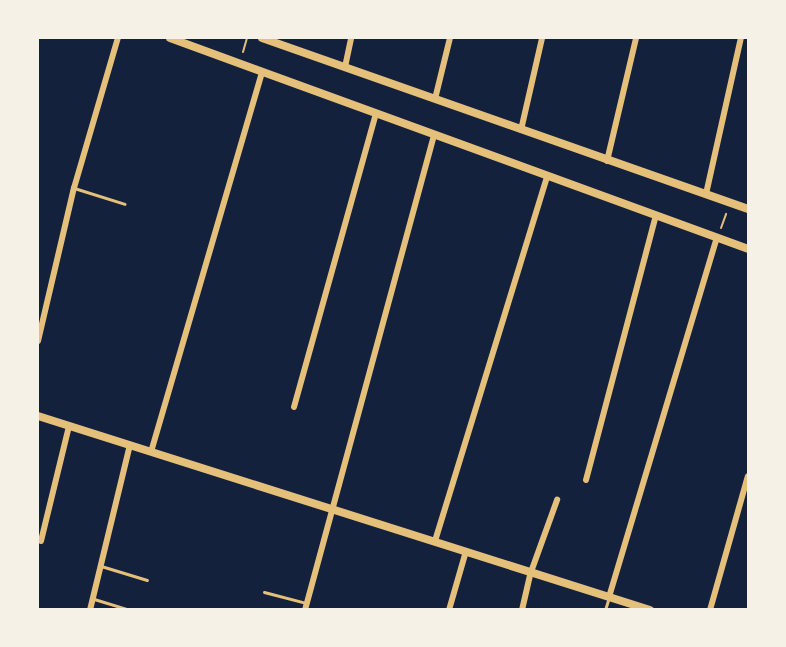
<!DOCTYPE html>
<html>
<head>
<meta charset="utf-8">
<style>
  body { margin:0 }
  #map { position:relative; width:786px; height:647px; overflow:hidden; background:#14213d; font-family:"Roboto Serif",serif }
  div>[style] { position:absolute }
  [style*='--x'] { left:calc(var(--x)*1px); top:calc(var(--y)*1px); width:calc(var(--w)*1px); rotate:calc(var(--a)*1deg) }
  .path>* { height:2px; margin:-1px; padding:0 1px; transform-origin:1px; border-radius:1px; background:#e5c07b }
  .service>* { height:3px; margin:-1.5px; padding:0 1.5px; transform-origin:1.5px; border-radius:1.5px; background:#e5c07b }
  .minor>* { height:6px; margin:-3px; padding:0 3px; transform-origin:3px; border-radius:3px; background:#e5c07b }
  .tertiary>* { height:8px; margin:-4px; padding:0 4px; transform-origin:4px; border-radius:4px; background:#e5c07b }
  .secondary>* { height:8px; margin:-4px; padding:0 4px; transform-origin:4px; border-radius:4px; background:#e5c07b }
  span { translate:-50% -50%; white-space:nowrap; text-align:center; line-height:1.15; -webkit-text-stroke:4.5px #f6f1e7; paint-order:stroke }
  .frame { position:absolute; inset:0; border:39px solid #f6f1e7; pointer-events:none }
</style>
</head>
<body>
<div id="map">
  <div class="path">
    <div style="--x:243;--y:52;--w:15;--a:-74"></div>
    <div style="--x:721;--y:228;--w:15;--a:-70"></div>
  </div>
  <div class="service">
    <div style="--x:74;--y:188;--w:53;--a:17.4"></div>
    <div style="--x:101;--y:566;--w:48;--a:16.9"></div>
    <div style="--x:264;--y:592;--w:43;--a:14.7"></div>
    <div style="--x:94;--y:599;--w:38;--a:17"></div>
    <div style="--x:605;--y:610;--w:14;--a:-73"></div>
  </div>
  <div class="minor">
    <div style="--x:345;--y:67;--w:30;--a:-78"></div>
    <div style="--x:435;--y:99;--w:63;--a:-76.2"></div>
    <div style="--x:521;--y:130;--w:94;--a:-77.1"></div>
    <div style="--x:607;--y:161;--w:126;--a:-76.7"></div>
    <div style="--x:706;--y:194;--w:160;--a:-77.4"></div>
    <div style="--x:38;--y:341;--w:157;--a:-76.8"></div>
    <div style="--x:74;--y:188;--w:156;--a:-73.7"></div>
    <div style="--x:294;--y:407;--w:304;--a:-74.4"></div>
    <div style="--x:151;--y:452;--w:396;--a:-73.7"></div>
    <div style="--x:586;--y:480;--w:274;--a:-75.2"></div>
    <div style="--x:41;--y:541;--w:118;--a:-76.3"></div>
    <div style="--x:435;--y:541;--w:382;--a:-72.9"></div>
    <div style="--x:609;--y:597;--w:375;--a:-73.3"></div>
    <div style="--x:90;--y:610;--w:170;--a:-76.4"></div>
    <div style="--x:305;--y:610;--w:491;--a:-74.8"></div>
    <div style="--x:449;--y:610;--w:61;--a:-73.9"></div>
    <div style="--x:522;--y:610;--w:39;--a:-77"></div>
    <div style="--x:531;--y:572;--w:77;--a:-70.1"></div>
    <div style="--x:710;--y:610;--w:139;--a:-74.2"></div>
  </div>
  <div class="tertiary">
    <div style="--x:38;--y:416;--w:642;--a:17.59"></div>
  </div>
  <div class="secondary">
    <div style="--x:170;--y:38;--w:615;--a:20.05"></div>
    <div style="--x:262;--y:38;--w:515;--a:19.38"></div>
  </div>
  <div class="frame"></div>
</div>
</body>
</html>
